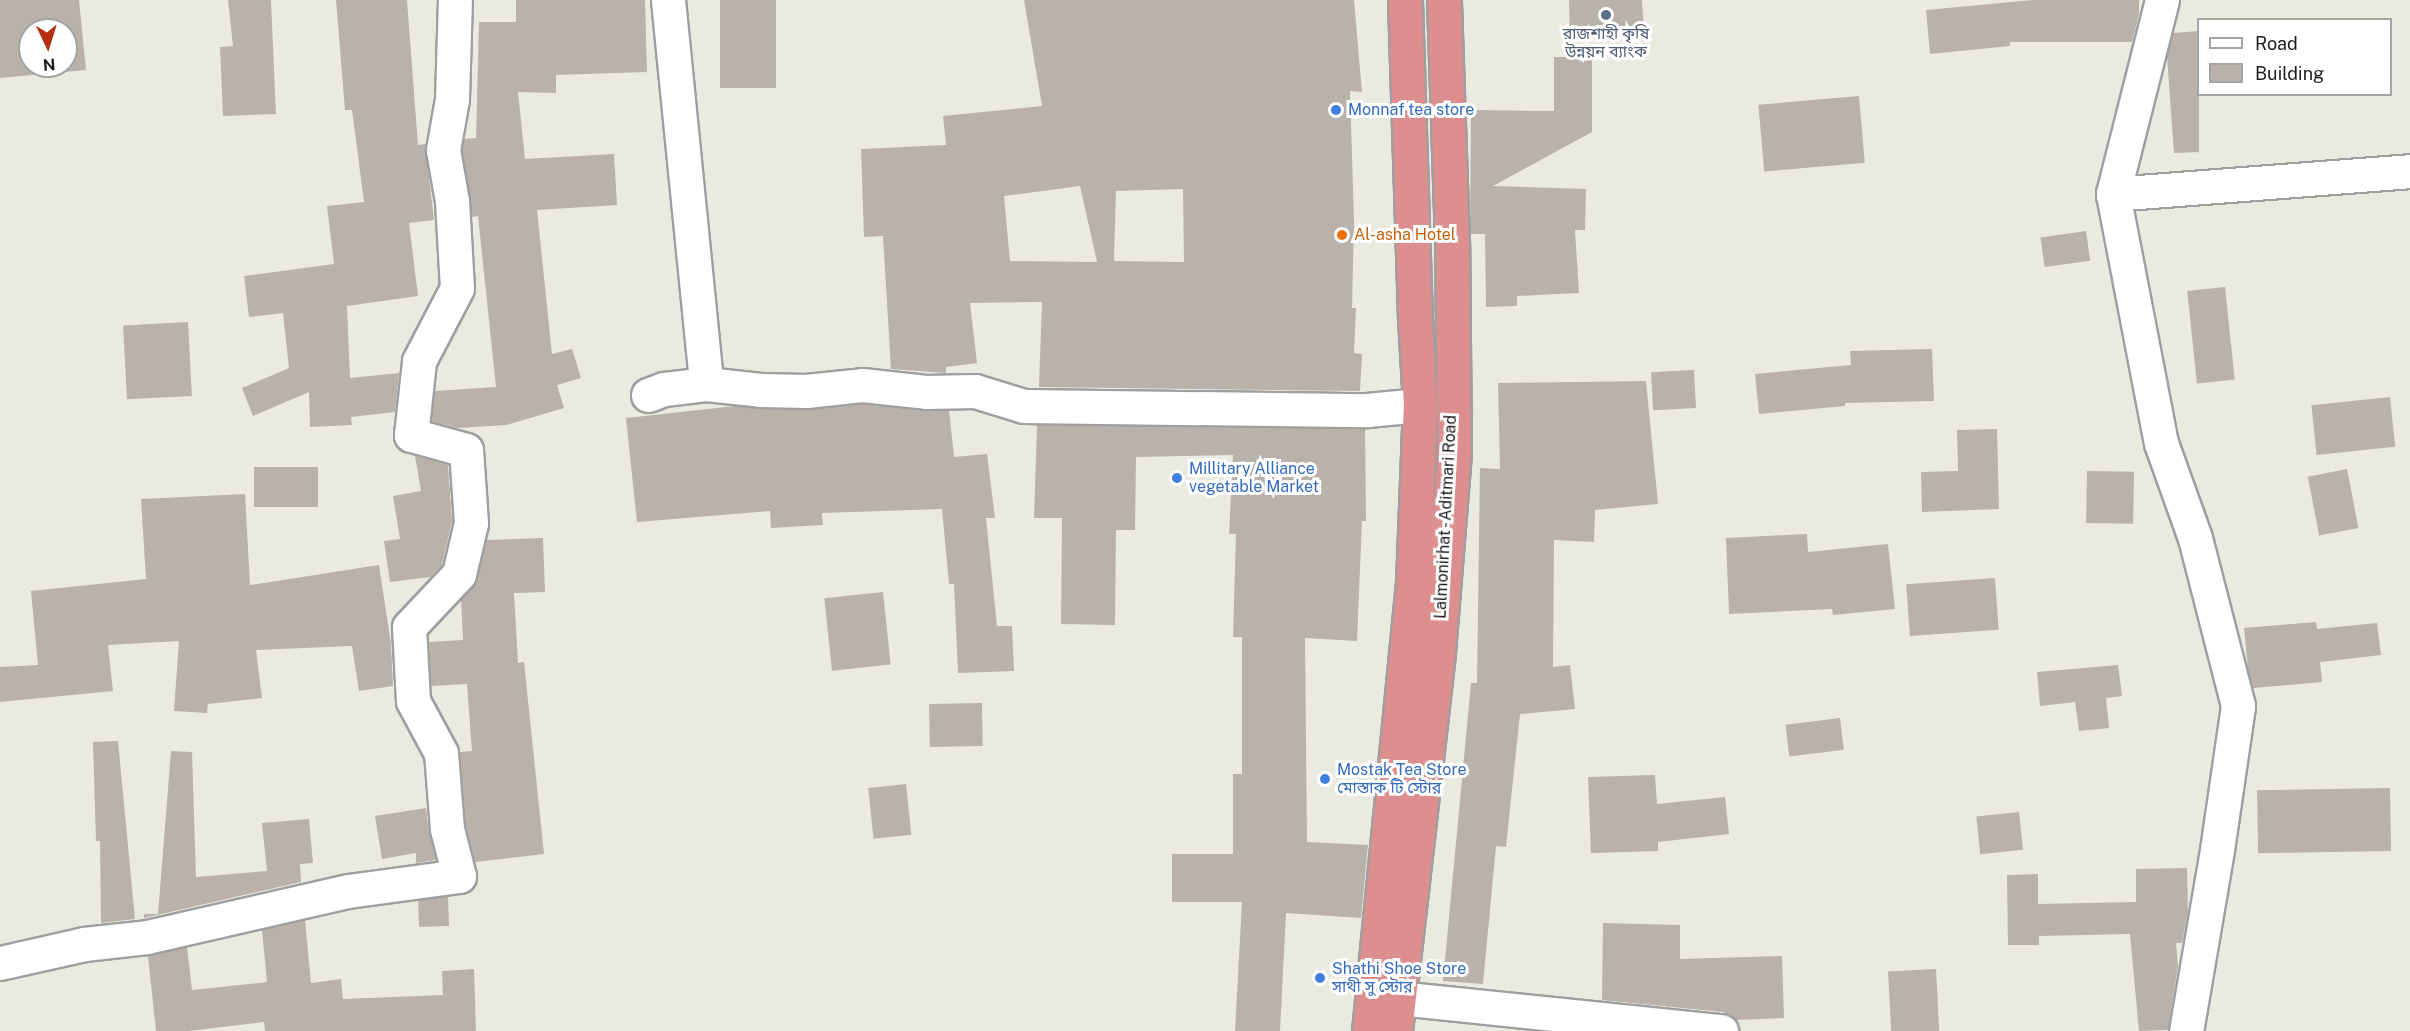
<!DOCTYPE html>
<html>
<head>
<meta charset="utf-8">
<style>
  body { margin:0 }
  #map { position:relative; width:2410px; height:1031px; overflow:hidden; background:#ebeae1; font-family:"Public Sans","Noto Sans Bengali",sans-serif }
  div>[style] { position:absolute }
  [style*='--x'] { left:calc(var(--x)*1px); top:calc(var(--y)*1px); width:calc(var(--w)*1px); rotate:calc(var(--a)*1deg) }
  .building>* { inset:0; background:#b8b2ab; transform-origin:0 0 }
  .roads { filter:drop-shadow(2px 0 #9f9f9f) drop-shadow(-2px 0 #9f9f9f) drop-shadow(0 2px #9f9f9f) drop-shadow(0 -2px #9f9f9f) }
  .minor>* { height:33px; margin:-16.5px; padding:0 16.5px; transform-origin:16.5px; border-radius:16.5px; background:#fff }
  .highway>* { height:33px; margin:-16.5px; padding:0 16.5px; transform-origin:16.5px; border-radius:16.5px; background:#dd8f8f }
  .dots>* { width:16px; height:16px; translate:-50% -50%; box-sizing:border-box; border:3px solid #fff; border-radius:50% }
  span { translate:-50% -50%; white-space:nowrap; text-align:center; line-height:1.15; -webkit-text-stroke:6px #fff; paint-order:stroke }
  .service-label { font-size:16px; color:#4e5e75 }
  .shop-label { font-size:16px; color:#366cbe }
  .left { translate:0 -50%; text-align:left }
  .food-label { font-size:16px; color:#c56008 }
  .street-label { font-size:16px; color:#1b1b1b }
  .legend { position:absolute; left:2197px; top:18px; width:195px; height:78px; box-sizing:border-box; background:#fff; border:2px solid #a4a4a4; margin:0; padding:8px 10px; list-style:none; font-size:18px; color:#1b1b1b }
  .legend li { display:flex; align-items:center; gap:12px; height:30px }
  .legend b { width:30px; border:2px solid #a4a4a4 }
  .north { position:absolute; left:18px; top:18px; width:60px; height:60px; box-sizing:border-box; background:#fff; border:2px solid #a4a4a4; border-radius:50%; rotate:176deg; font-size:16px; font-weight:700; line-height:24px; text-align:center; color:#1b1b1b }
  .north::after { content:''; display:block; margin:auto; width:21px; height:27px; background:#b42f12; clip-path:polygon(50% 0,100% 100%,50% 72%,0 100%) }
</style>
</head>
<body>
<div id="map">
  <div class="building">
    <div style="clip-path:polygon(evenodd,0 0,79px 0,86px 70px,0 78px,0 0,30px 30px,66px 30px,66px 66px,30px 66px,30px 30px)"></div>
    <div style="clip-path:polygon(228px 0,271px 0,276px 114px,223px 116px,220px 47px,233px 46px)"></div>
    <div style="clip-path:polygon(336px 0,407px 0,418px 145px,425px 144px,434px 220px,409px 223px,418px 296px,347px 306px,350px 378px,399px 373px,395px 412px,351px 417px,352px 425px,310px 427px,309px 392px,253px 416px,242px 388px,289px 368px,283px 313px,249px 317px,244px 276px,334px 264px,327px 206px,364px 202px,352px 110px,345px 110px)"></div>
    <div style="clip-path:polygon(516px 0,645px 0,647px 72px,556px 75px,556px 93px,518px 92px,525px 159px,614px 154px,617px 205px,537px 210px,552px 354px,572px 349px,581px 378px,557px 385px,564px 408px,506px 425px,457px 428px,431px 421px,435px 391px,496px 387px,478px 216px,472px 217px,462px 150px,464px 139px,476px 138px,479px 22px,516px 22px)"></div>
    <div style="left:720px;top:0;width:56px;height:88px"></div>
    <div style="clip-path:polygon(evenodd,1024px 0,1354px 0,1362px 92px,1350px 91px,1354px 221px,1352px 308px,1356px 308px,1354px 353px,1362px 354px,1360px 391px,1039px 387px,1042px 302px,970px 303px,977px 363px,946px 367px,946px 373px,891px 369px,883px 236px,864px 237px,861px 149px,946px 145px,943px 116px,1042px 106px,1024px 0,1080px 186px,1097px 262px,1010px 261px,1004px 196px,1080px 186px,1024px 0,1183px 189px,1184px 262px,1114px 261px,1116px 191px,1183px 189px)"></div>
    <div style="clip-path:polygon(1569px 0,1642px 0,1644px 31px,1570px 36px)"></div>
    <div style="clip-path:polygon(2033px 0,2139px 0,2139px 14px,2132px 42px,2010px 42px,2010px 46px,1930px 54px,1926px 10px)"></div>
    <div style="clip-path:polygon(2199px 31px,2199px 152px,2174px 153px,2167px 56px,2173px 33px)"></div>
    <div style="clip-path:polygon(1554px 57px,1592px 57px,1592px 132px,1493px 186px,1586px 189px,1585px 230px,1575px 230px,1579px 293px,1517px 296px,1517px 306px,1486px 307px,1485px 234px,1470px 234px,1471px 110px,1554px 111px)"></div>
    <div style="left:1859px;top:96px;width:67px;height:101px;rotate:85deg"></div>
    <div style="left:2086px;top:231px;width:30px;height:46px;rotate:82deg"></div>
    <div style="left:2225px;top:287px;width:93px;height:38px;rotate:84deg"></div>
    <div style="left:188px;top:322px;width:74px;height:65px;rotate:87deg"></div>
    <div style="clip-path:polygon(1932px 349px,1934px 401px,1845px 403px,1845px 406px,1759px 414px,1755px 374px,1851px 365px,1850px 351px)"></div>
    <div style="left:1694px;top:370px;width:38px;height:43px;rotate:87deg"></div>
    <div style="clip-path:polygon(1646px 381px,1658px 504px,1595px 510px,1594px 542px,1554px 540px,1553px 667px,1570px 665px,1575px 709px,1520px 714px,1506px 847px,1496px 846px,1483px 984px,1443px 981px,1471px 683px,1477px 683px,1480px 468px,1500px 469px,1498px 383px)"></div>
    <div style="left:2390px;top:397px;width:50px;height:79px;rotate:84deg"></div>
    <div style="clip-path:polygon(862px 404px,924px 411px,949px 410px,954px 457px,987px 454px,995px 518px,986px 518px,997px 626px,1012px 626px,1014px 671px,958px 673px,954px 584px,949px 584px,942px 509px,822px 513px,823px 525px,771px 528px,770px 511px,637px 522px,626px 418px,735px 406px,806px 410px)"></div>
    <div style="clip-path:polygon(1037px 425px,1365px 429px,1366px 521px,1362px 521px,1357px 641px,1305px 638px,1307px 842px,1368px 845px,1361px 918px,1286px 913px,1280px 1031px,1235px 1031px,1242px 902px,1172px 902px,1172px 854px,1233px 854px,1233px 774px,1242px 774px,1242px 637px,1233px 637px,1236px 534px,1229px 534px,1233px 455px,1136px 457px,1135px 530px,1116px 530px,1115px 625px,1061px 624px,1062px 518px,1034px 518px)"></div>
    <div style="clip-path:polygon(1997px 429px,1999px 509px,1922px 512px,1921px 472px,1958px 471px,1957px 430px)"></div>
    <div style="clip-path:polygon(415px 456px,448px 465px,452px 521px,442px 565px,430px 577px,390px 582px,384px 541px,400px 539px,393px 496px,421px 491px)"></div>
    <div style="left:318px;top:467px;width:40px;height:64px;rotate:90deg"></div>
    <div style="left:2347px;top:469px;width:60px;height:40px;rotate:79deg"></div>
    <div style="left:2087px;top:471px;width:47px;height:52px;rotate:1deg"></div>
    <div style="clip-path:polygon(245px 494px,250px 585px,379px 565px,391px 644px,393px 686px,359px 691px,352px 646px,256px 650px,262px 698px,208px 704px,207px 713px,174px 711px,179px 641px,108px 645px,113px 691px,0 702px,0 667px,38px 665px,31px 591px,146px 579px,141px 499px)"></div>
    <div style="clip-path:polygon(1807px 534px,1808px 552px,1888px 544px,1895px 609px,1833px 615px,1832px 609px,1729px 614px,1726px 538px)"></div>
    <div style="clip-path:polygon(543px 538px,545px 592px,514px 593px,518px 663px,524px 662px,544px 854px,475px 862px,466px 826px,460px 752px,472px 751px,467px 684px,431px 686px,429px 642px,463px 640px,461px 599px,477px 579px,486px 540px)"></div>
    <div style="left:1995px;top:578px;width:52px;height:89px;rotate:86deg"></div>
    <div style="left:883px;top:592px;width:73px;height:59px;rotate:84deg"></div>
    <div style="clip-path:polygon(2316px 622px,2317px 629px,2377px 623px,2381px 655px,2320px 662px,2322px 682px,2253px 688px,2248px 669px,2244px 628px)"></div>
    <div style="clip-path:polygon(2118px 665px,2122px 696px,2106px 698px,2109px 728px,2079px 731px,2075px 702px,2040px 706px,2037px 672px)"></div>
    <div style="left:982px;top:703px;width:43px;height:53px;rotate:89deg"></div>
    <div style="left:1840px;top:718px;width:32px;height:55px;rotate:83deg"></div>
    <div style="clip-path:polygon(118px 741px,135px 919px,101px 923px,100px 841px,96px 841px,93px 742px)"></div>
    <div style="clip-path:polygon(171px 751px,192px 752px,196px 877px,267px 871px,262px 823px,309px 819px,313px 863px,300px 864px,301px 882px,144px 918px,144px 914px,158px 914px)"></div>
    <div style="clip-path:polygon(1655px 775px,1657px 804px,1725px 797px,1729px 834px,1658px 842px,1658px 851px,1591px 853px,1588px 777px)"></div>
    <div style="left:906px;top:784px;width:51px;height:38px;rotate:84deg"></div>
    <div style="left:2390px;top:788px;width:63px;height:133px;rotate:89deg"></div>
    <div style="clip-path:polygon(426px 808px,429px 833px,436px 860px,416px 863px,416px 853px,382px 859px,375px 816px)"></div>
    <div style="left:2019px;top:812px;width:38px;height:43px;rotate:84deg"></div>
    <div style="clip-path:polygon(2187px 868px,2188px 911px,2182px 943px,2176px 943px,2178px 966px,2168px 1030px,2139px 1031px,2130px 934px,2039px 936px,2039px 945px,2008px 945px,2007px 875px,2038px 874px,2038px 904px,2136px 902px,2136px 869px)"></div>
    <div style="left:448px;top:896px;width:30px;height:30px;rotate:88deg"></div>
    <div style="clip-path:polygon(305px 920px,311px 983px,341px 979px,343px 999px,443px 995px,442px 971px,474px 969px,476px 1031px,265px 1031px,264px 1022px,189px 1031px,156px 1031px,148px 956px,187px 947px,192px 990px,267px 982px,262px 930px)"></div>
    <div style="clip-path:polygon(1603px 923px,1680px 925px,1680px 959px,1782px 956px,1784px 1018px,1735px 1020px,1723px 1012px,1602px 1000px)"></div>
    <div style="left:1936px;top:969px;width:62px;height:48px;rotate:87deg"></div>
  </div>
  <div class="roads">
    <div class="minor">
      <div style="--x:668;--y:0;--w:386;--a:84.3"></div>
      <div style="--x:2162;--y:0;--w:200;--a:104.2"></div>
      <div style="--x:2113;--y:194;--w:254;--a:79.1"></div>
      <div style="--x:2161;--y:443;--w:101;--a:70.3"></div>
      <div style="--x:2195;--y:538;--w:173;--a:75.6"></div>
      <div style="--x:2238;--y:706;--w:146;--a:98.3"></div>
      <div style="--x:2217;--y:850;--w:184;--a:99.7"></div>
      <div style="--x:2113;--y:194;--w:298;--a:-4.4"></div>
      <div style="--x:648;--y:395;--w:17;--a:-21"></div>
      <div style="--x:664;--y:389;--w:42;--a:-6.8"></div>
      <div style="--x:706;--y:384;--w:55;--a:6.2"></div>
      <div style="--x:761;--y:390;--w:45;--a:1.3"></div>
      <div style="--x:806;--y:391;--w:56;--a:-6.1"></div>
      <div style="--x:862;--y:385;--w:64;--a:6.2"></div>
      <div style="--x:926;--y:392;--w:49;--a:-1.2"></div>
      <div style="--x:975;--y:391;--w:51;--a:17"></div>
      <div style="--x:1024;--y:406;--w:343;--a:0.7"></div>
      <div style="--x:1367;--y:410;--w:53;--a:-5.4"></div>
      <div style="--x:0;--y:963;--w:86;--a:-12.7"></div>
      <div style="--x:84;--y:944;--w:63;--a:-6.3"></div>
      <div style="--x:147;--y:937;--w:206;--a:-12.9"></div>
      <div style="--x:348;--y:891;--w:112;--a:-7.7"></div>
      <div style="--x:459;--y:876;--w:49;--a:-104.3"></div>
      <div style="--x:447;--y:829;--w:76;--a:-94.5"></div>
      <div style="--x:441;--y:753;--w:59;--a:-118.3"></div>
      <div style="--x:413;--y:701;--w:74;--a:-93.1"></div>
      <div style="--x:409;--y:627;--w:73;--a:-46.7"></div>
      <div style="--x:459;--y:574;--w:52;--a:-76.8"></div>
      <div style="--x:471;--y:523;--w:73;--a:-93.9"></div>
      <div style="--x:466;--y:450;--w:57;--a:-164.7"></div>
      <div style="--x:411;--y:435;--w:74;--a:-83.8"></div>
      <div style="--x:419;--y:361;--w:82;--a:-62.5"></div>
      <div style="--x:457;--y:288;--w:87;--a:-93.3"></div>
      <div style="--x:452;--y:201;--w:52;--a:-100"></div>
      <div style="--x:443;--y:150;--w:52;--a:-80"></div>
      <div style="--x:452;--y:99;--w:99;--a:-88.3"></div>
      <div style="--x:1399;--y:998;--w:324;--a:5.9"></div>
    </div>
    <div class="highway">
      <div style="--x:1369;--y:1031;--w:449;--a:-84.4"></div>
      <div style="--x:1413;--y:584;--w:179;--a:-87.8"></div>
      <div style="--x:1420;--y:405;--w:86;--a:-93.3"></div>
      <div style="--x:1415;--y:319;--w:319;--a:-91.8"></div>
      <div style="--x:1395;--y:1031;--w:381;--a:-83.5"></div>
      <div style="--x:1438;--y:652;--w:199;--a:-85.4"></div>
      <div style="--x:1454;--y:454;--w:211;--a:-90.5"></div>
      <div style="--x:1452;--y:243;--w:243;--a:-91.9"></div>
    </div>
  </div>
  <div class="dots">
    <div style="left:1606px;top:15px;background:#5c6f8a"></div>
    <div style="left:1336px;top:110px;background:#3f7fe0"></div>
    <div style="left:1342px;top:235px;background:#e8710a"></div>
    <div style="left:1177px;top:478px;background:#3f7fe0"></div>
    <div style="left:1325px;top:779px;background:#3f7fe0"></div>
    <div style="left:1320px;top:978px;background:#3f7fe0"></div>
  </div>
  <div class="service-label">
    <span style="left:1606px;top:43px">রাজশাহী কৃষি<br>উন্নয়ন ব্যাংক</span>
  </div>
  <div class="shop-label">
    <span class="left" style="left:1348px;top:110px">Monnaf tea store</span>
    <span class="left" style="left:1189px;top:478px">Millitary Alliance<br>vegetable Market</span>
    <span class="left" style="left:1337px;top:779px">Mostak Tea Store<br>মোস্তাক টি স্টোর</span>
    <span class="left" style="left:1332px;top:978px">Shathi Shoe Store<br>সাথী সু স্টোর</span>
  </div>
  <div class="food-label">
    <span class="left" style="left:1354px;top:235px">Al-asha Hotel</span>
  </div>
  <div class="street-label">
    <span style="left:1446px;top:517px;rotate:-87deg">Lalmonirhat - Aditmari Road</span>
  </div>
  <ul class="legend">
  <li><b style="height:8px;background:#fff"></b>Road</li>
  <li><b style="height:16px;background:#b8b2ab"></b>Building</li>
  </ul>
  <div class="north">N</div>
</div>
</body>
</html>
